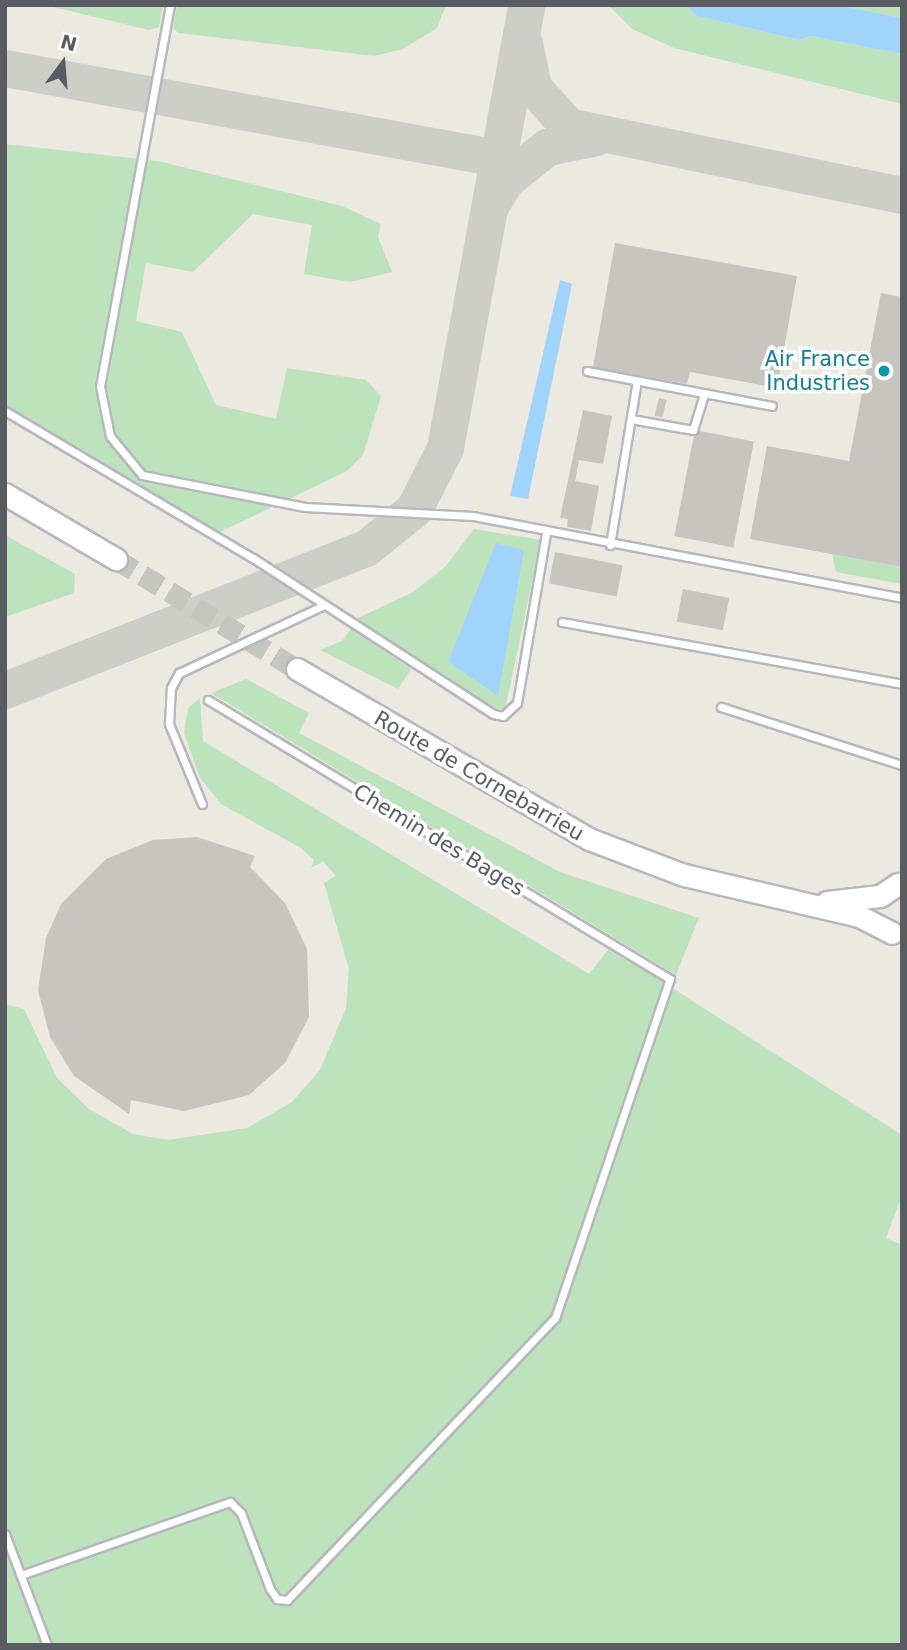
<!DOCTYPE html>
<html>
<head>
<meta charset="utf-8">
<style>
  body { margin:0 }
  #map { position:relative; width:907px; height:1650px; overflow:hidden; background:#ebe9e0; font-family:"DejaVu Sans",sans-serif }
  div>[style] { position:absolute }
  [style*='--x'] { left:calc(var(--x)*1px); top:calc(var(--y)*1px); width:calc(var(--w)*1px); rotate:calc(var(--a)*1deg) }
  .green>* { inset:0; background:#bde3bd }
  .water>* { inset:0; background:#a0d4fb }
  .taxiway>* { height:37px; margin:-18.5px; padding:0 18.5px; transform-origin:18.5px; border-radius:18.5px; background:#cecec9 }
  .building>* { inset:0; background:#c8c5c0; transform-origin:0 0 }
  .secondary-tunnel>* { height:21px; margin-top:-10.5px; transform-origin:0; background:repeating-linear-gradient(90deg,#c6c6c0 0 21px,transparent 0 31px) }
  .roads { filter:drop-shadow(2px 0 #b6b8bd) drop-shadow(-2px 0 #b6b8bd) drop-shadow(0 2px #b6b8bd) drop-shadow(0 -2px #b6b8bd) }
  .service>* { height:7px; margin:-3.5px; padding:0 3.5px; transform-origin:3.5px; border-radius:3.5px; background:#fff }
  .secondary>* { height:21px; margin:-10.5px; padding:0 10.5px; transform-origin:10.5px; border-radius:10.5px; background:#fff }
  .dots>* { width:19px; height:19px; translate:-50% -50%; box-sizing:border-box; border:4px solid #fff; border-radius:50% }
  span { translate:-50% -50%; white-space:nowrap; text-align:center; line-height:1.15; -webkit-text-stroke:7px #fff; paint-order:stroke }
  .culture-label { font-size:21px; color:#0d838f }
  .right { translate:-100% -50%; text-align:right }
  .street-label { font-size:21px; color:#595c61 }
  .frame { position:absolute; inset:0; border:7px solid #595c61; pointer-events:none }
  .north { position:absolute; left:28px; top:28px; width:70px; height:70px; -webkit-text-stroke:5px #fff; paint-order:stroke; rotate:16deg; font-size:19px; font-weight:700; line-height:28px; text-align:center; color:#595c61 }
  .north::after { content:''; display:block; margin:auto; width:24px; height:32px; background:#595c61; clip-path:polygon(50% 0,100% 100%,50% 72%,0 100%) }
</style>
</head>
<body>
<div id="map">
  <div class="green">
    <div style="clip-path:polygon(45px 5px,163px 5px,159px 27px,149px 30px)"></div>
    <div style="clip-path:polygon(177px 5px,446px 5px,437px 28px,403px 49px,374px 56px,179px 33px,173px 29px)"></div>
    <div style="clip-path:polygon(608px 5px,686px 5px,697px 16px,800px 40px,811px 36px,902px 54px,902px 104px,674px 48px,632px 29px)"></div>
    <div style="clip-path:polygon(837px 5px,902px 5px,902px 18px)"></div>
    <div style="clip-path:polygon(5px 144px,158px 161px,342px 206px,381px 224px,378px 237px,392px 272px,350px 282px,304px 274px,312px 225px,253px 214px,193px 272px,146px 263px,136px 321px,182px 332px,216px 405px,276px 419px,287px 368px,366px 380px,381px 396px,363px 455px,347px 471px,216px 534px,5px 405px)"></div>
    <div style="clip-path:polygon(evenodd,474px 529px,541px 540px,505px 710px,491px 708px,356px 619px,413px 592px,445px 567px,474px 529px,497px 543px,499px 674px,497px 696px,480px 587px,497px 543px)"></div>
    <div style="clip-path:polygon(5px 535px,75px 574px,74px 593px,5px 617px)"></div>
    <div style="clip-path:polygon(832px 554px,902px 567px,902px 584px,836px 572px)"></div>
    <div style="clip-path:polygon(351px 629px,411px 669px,398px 689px,320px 650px,342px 641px)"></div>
    <div style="clip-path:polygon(246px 679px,309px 713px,299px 733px,560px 872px,699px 918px,676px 975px,211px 693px)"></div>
    <div style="clip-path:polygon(200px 698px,203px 741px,589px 974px,608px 950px,652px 975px,902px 1135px,902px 1195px,886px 1238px,902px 1245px,902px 1645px,5px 1645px,5px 1004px,24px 1009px,57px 1078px,89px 1109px,133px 1134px,168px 1140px,247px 1128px,292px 1102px,320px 1070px,346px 1008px,349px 969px,324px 883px,336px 876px,323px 861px,311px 868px,314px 860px,301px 848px,221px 804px,200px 778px,184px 733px,188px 708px)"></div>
  </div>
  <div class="water">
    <div style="clip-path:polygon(686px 5px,837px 5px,902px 18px,902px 54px,811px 36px,800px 40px,697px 16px)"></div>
    <div style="clip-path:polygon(560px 280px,572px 284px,528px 499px,510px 496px)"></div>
    <div style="clip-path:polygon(496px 543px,524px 550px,498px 696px,448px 662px)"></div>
  </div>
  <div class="taxiway">
    <div style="--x:524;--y:43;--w:45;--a:78.4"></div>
    <div style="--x:533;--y:87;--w:52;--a:48.1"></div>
    <div style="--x:568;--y:126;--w:341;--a:11.7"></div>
    <div style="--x:5;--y:68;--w:501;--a:10.35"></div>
    <div style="--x:491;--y:204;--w:28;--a:-58"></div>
    <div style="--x:506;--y:180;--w:53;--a:-38.8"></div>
    <div style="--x:547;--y:147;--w:50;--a:-11.5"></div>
    <div style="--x:5;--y:690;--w:388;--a:-21.5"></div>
    <div style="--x:366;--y:548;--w:62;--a:-39.1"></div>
    <div style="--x:414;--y:509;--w:68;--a:-63.1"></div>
    <div style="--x:445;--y:448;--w:450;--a:-79.6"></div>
  </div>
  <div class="building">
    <div style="clip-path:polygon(615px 243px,797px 276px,777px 388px,690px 372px,687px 384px,593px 367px)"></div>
    <div style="clip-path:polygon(881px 293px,902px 297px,902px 567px,750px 539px,767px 446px,849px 461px)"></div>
    <div style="left:659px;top:398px;width:8px;height:18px;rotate:14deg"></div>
    <div style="clip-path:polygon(583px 410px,612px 416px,603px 464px,579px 460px,575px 481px,599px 486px,591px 531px,567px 527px,568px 519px,560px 518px)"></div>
    <div style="left:695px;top:430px;width:60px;height:108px;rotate:11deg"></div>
    <div style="left:555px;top:552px;width:69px;height:32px;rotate:11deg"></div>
    <div style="left:683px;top:589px;width:47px;height:33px;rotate:11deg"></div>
    <div style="clip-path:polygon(197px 837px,255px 856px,250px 867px,285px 903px,307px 949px,309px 1017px,285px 1063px,249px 1095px,184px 1111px,131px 1100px,129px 1114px,74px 1076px,50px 1037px,38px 990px,46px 938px,61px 904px,106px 859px,153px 840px)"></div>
  </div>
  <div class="secondary-tunnel">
    <div style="--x:116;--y:559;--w:212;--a:31.3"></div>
  </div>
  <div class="roads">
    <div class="service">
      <div style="--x:170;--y:5;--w:387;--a:100.4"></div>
      <div style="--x:100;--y:386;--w:51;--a:78.7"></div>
      <div style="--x:110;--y:436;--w:50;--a:50.6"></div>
      <div style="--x:142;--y:475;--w:166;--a:11.1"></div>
      <div style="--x:305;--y:507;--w:168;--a:3.1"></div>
      <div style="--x:473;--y:516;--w:437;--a:10.8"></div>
      <div style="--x:587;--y:371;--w:188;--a:10.7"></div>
      <div style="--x:5;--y:411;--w:288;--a:30.7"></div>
      <div style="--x:253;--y:558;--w:286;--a:33"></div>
      <div style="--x:493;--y:714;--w:10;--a:11"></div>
      <div style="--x:503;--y:716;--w:19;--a:-43"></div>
      <div style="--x:517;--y:703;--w:171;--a:-80.3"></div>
      <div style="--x:631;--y:419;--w:63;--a:10.1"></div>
      <div style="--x:693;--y:430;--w:38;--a:-73"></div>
      <div style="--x:610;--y:545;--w:166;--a:-80.7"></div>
      <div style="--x:562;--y:622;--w:346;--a:10.3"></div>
      <div style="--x:721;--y:707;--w:190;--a:17.8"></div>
      <div style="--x:202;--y:804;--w:87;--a:-112.4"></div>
      <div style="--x:169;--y:724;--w:36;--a:-87"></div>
      <div style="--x:171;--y:688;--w:17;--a:-62"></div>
      <div style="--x:179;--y:673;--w:160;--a:-25.1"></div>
      <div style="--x:5;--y:1534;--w:119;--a:69.3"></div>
      <div style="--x:21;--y:1575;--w:221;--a:-19.3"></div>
      <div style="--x:230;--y:1502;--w:16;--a:45"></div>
      <div style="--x:241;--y:1513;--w:81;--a:69.1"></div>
      <div style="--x:270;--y:1589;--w:12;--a:55"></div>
      <div style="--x:277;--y:1599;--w:10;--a:6"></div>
      <div style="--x:287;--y:1600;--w:389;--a:-46.5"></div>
      <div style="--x:555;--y:1318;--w:358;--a:-71.3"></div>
      <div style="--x:670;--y:979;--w:540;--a:-148.87"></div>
    </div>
    <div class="secondary">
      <div style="--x:5;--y:494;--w:129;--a:30.4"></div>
      <div style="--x:297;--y:669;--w:338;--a:30.2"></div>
      <div style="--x:589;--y:839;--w:102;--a:20.8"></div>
      <div style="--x:684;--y:875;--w:180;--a:13.2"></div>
      <div style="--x:859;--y:916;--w:37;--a:27"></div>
      <div style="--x:827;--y:902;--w:53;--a:-6.5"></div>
      <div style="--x:880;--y:896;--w:22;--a:-34"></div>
    </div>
  </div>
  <div class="dots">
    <div style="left:884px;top:371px;background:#0f9aa8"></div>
  </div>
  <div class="culture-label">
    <span class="right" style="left:870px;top:371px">Air France<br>Industries</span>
  </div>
  <div class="street-label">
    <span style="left:479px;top:776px;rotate:30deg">Route de Cornebarrieu</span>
    <span style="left:439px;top:840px;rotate:31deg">Chemin des Bages</span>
  </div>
  <div class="frame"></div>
  <div class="north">N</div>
</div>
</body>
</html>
